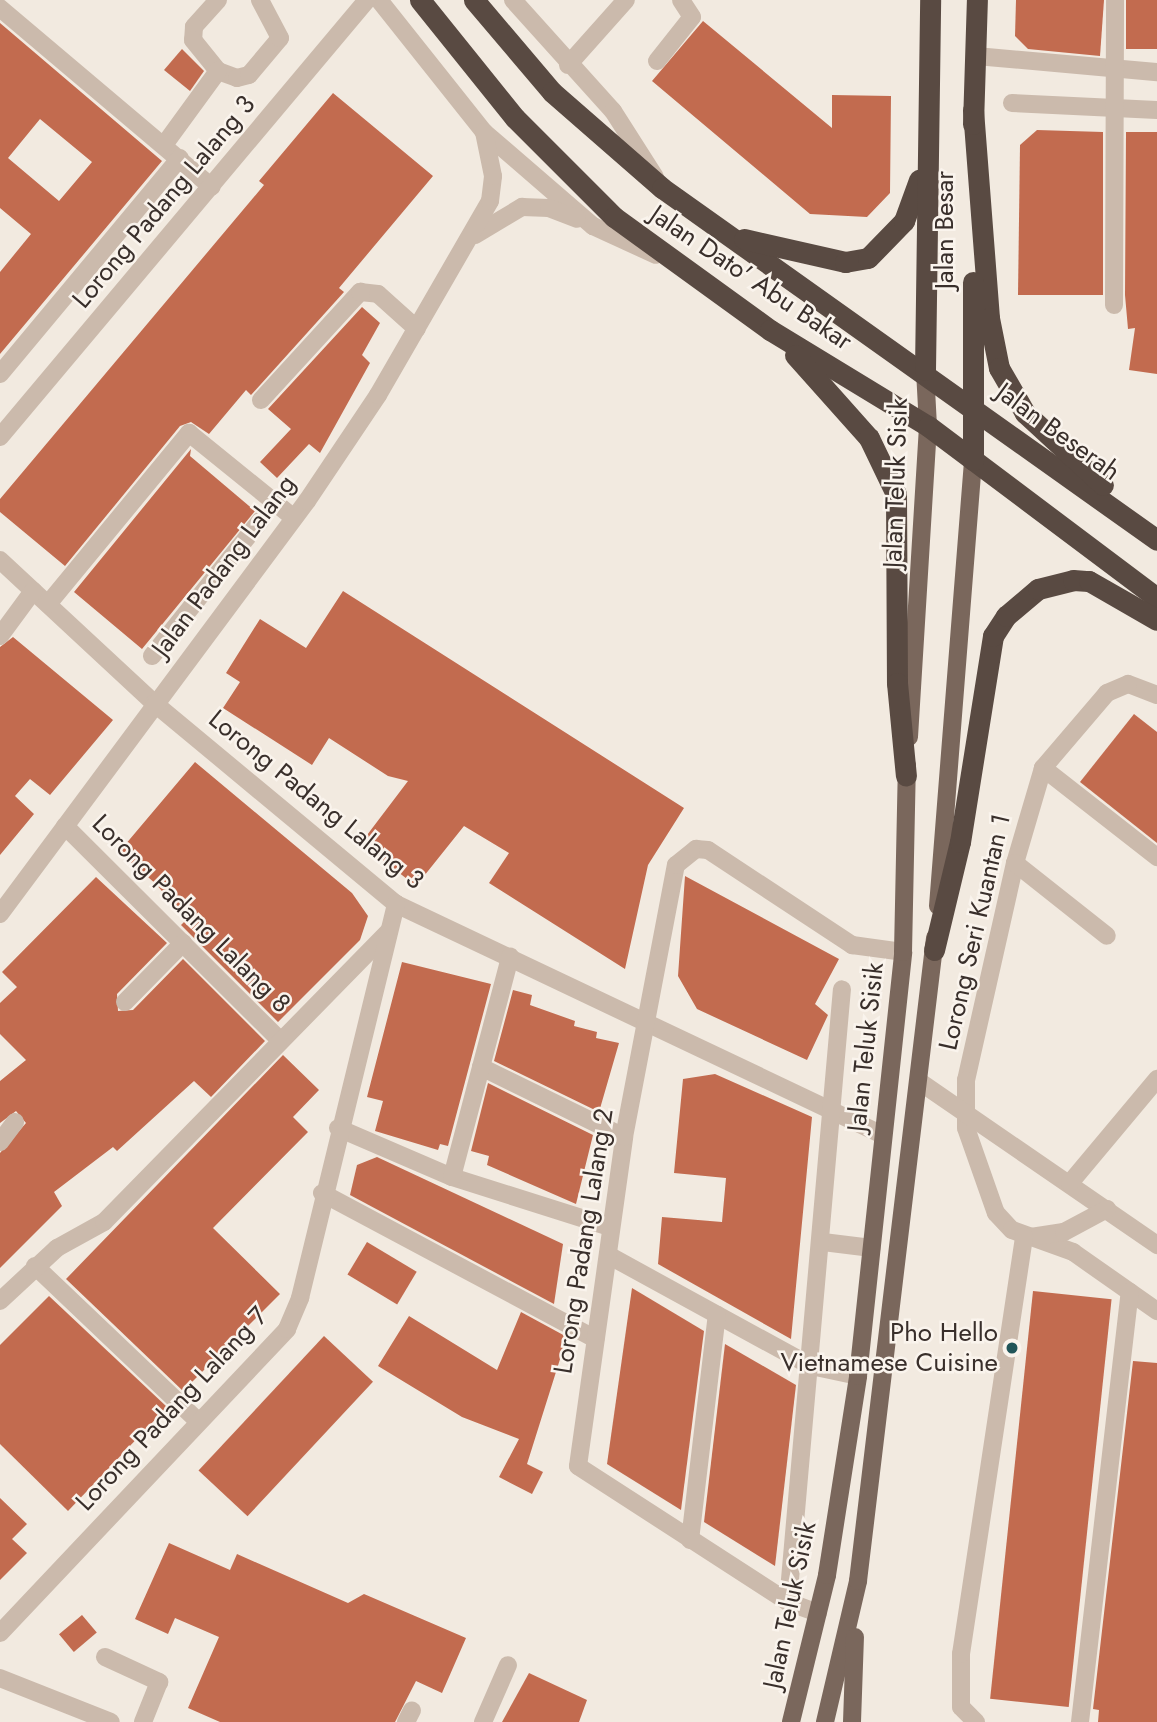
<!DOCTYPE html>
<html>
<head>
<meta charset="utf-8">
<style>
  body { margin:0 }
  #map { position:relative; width:1157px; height:1722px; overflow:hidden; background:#f2eae0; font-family:Jost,sans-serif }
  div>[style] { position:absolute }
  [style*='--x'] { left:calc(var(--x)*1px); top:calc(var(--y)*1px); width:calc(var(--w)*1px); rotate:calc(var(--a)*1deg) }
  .building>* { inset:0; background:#c26b4f; transform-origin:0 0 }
  .minor>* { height:18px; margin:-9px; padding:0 9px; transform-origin:9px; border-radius:9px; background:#cbbaac }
  .major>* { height:18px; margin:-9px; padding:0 9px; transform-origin:9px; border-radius:9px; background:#7a675c }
  .highway>* { height:21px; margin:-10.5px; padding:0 10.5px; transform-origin:10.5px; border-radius:10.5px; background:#594a42 }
  .dots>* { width:19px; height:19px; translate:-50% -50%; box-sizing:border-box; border:4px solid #faf4ed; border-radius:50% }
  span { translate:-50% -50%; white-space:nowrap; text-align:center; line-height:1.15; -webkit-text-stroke:5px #faf4ed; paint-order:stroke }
  .street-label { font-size:26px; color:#392f2b }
  .poi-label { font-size:26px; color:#392f2b }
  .right { translate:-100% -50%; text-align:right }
</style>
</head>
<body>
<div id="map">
  <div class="building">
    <div style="clip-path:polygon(1016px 0,1104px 0,1100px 56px,1028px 49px,1015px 36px)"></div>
    <div style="left:1126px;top:0;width:31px;height:49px"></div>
    <div style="clip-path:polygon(703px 21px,832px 128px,832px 95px,891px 96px,890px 193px,867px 217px,810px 214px,652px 81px)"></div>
    <div style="clip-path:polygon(evenodd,0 23px,162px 161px,0 354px,0 272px,31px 234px,0 208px,0 23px,40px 119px,92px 162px,59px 201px,8px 158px,40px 119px)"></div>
    <div style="clip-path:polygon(182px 49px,204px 71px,190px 91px,164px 70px)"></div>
    <div style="clip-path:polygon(333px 93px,433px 176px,339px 288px,344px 292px,251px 395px,246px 390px,209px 434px,191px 422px,180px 426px,65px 566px,0 512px,0 499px,264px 185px,259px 181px)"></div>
    <div style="clip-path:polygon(1037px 130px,1103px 132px,1103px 295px,1018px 295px,1020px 145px)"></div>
    <div style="clip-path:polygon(1126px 132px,1157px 132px,1157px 374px,1129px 370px,1135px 328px,1128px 329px,1125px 295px)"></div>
    <div style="clip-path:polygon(362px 307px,380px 323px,362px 355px,370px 363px,320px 453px,309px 444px,277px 478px,260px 462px,291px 429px,268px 409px)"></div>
    <div style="clip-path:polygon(191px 449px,190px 456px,255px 511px,142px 649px,74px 592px)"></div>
    <div style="clip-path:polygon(343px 591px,684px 808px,648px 865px,625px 969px,489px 883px,509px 853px,464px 826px,416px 886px,361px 843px,408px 781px,388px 776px,329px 738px,312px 765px,223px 708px,240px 682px,226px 673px,260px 619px,306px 648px)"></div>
    <div style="clip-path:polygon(13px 637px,113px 720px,50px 795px,30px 779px,15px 796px,34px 814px,0 855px,0 647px)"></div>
    <div style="clip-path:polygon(1134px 714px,1157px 732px,1157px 843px,1080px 782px)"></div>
    <div style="clip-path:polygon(195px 762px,352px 893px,368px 916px,360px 940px,278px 1022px,181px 925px,186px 920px,156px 884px,119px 852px)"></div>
    <div style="clip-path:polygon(685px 876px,839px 959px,815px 1004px,828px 1015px,807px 1060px,697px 1009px,678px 976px)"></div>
    <div style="clip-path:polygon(96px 877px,167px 943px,117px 994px,118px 1011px,133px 1010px,183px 959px,265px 1041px,211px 1097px,194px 1081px,117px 1151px,113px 1147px,54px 1192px,62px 1206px,0 1268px,0 1153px,26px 1123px,16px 1111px,0 1123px,0 1081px,26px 1060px,0 1034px,0 1003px,17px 987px,2px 972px)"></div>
    <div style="clip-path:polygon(402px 962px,491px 984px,448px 1146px,440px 1144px,438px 1150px,375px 1131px,383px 1101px,367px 1097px)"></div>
    <div style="clip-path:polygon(513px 990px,532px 995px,530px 1005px,575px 1021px,574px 1026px,597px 1032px,596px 1038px,619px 1043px,599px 1112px,494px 1061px)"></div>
    <div style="clip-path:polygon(283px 1055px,319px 1090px,293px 1117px,308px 1132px,213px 1228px,280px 1294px,183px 1391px,66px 1279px)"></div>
    <div style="clip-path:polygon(715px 1074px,812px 1117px,791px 1339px,658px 1264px,662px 1217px,722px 1222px,726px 1178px,674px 1173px,683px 1079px)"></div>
    <div style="clip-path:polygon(488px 1083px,593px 1135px,576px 1204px,487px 1165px,489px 1156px,471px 1151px)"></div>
    <div style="clip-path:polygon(377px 1157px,563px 1244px,554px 1304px,350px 1195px,357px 1165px)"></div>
    <div style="left:367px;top:1242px;width:58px;height:38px;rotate:31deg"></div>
    <div style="clip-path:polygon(632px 1288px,704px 1331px,681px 1510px,607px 1464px)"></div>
    <div style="left:1033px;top:1291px;width:79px;height:410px;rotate:6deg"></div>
    <div style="clip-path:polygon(49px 1296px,167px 1407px,68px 1511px,0 1444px,0 1345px)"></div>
    <div style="clip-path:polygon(521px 1312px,567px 1337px,527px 1464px,543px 1472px,532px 1494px,499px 1477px,519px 1439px,462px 1417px,378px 1366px,409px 1316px,497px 1370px)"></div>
    <div style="left:324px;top:1336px;width:67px;height:184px;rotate:43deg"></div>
    <div style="clip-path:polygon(725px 1344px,796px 1385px,775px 1566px,704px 1522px)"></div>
    <div style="clip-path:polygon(1133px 1361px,1157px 1363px,1157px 1722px,1098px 1722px,1099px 1710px,1093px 1709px)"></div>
    <div style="clip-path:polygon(0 1498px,27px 1524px,12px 1539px,27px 1553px,0 1580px)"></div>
    <div style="clip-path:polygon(169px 1543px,230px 1570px,237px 1554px,348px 1603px,364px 1594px,466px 1638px,442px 1693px,416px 1681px,395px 1722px,220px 1722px,188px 1708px,219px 1637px,175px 1618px,168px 1634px,135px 1619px)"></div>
    <div style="left:82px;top:1615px;width:23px;height:30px;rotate:50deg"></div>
    <div style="clip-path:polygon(529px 1673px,587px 1700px,579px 1722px,502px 1722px)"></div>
  </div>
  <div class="minor">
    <div style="--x:218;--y:0;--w:36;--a:132"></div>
    <div style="--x:194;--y:27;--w:13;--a:94"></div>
    <div style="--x:193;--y:40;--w:40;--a:51"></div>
    <div style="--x:218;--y:71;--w:20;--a:20"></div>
    <div style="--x:237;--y:78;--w:12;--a:-14"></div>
    <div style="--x:249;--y:75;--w:48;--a:-50"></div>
    <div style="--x:280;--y:38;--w:43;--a:-117.8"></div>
    <div style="--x:379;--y:0;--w:169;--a:51.5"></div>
    <div style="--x:484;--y:132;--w:144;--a:40.8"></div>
    <div style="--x:593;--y:226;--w:69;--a:24.7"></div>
    <div style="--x:513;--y:0;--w:149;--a:48"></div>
    <div style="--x:613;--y:111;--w:78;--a:57.5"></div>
    <div style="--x:0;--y:8;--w:277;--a:40.2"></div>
    <div style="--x:976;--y:56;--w:182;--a:5.1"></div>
    <div style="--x:657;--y:61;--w:56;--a:-51.5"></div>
    <div style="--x:692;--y:17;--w:20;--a:-123"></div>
    <div style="--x:568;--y:65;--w:87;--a:-48.3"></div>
    <div style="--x:1012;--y:103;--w:145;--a:2.8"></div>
    <div style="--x:164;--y:145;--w:92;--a:-53.9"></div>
    <div style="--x:475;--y:235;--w:55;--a:-30.8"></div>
    <div style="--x:522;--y:207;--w:27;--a:2"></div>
    <div style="--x:549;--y:208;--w:30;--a:21"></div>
    <div style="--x:1114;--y:305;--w:305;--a:-89.8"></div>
    <div style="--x:0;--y:374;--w:281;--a:-50.2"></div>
    <div style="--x:261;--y:400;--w:147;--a:-47.5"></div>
    <div style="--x:360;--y:292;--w:18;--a:6"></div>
    <div style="--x:378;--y:294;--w:52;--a:41.9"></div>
    <div style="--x:0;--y:437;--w:571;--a:-49.98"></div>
    <div style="--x:0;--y:560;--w:210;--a:42.9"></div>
    <div style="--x:154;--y:703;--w:315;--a:39.7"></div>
    <div style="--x:396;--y:904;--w:539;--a:25.38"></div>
    <div style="--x:48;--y:604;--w:222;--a:-50.5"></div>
    <div style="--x:189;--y:433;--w:135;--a:39"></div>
    <div style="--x:0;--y:636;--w:56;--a:-53.7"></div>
    <div style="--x:152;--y:656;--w:174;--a:-51.3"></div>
    <div style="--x:1157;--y:695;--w:31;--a:-159"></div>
    <div style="--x:1128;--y:684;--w:23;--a:157"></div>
    <div style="--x:1107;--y:693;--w:99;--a:130.5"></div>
    <div style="--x:1043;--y:768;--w:99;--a:106.4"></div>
    <div style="--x:1015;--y:863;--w:222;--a:102.7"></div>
    <div style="--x:966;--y:1080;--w:48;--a:90"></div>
    <div style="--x:966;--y:1128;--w:90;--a:70.6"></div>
    <div style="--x:996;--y:1213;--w:23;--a:47"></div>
    <div style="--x:1012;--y:1230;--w:65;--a:19.8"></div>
    <div style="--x:1073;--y:1252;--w:103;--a:35.1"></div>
    <div style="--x:1043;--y:768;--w:145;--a:38"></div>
    <div style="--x:65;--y:826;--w:303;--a:44.9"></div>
    <div style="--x:1015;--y:863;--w:117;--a:38.4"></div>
    <div style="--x:0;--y:914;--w:515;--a:-53.38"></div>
    <div style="--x:307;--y:501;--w:128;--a:-56.2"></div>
    <div style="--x:378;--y:395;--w:224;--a:-60"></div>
    <div style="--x:490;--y:201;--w:25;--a:-83"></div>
    <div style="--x:493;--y:176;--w:45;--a:-101.6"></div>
    <div style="--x:125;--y:1002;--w:83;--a:-45.5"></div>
    <div style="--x:481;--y:1067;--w:159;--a:26.1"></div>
    <div style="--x:920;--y:1082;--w:288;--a:34.5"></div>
    <div style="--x:338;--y:1128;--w:124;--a:23.3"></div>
    <div style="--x:452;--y:1177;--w:166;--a:17.6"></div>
    <div style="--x:0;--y:1142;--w:25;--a:-53"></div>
    <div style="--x:452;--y:1177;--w:228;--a:-75.2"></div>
    <div style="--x:1070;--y:1183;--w:136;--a:-50.1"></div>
    <div style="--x:322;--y:1193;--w:310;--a:28.1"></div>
    <div style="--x:1031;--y:1237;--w:33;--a:-9"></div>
    <div style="--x:1064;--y:1232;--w:49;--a:-28.1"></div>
    <div style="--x:823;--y:1242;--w:49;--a:7"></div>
    <div style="--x:608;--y:1255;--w:231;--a:28.7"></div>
    <div style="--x:811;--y:1366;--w:48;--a:12"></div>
    <div style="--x:35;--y:1266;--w:226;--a:43.6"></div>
    <div style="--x:0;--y:1301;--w:78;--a:-42.9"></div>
    <div style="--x:57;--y:1248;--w:54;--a:-29"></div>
    <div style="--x:104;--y:1222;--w:407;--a:-45.6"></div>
    <div style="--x:690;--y:1540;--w:227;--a:-83.2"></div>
    <div style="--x:788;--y:1602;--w:615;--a:-84.97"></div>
    <div style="--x:818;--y:1613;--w:32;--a:-160"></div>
    <div style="--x:788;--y:1602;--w:250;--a:-147.1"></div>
    <div style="--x:578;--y:1466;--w:332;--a:-82"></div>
    <div style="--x:624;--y:1137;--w:277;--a:-79.2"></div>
    <div style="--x:676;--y:865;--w:26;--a:-39"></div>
    <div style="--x:696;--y:849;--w:12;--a:5"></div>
    <div style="--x:708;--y:850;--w:173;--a:33.4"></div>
    <div style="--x:852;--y:945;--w:51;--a:7.8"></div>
    <div style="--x:0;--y:1633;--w:418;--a:-46.6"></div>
    <div style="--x:287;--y:1329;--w:34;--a:-67"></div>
    <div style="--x:300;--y:1298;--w:406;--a:-76.3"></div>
    <div style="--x:105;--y:1657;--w:60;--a:24.8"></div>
    <div style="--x:159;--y:1682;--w:43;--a:111.8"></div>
    <div style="--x:0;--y:1678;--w:119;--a:21.6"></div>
    <div style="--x:406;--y:1722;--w:13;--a:-63"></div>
    <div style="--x:483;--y:1722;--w:62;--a:-66.3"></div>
    <div style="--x:976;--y:1722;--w:21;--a:-135"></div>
    <div style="--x:961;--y:1707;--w:53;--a:-90"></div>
    <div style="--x:961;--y:1654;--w:422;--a:-81.4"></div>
    <div style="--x:1080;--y:1722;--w:433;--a:-83.4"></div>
  </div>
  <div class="major">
    <div style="--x:909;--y:737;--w:312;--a:-86.5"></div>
    <div style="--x:928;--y:426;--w:56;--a:-93.1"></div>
    <div style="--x:938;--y:906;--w:447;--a:-85.5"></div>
    <div style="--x:791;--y:1722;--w:151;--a:-76.2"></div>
    <div style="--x:827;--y:1575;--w:201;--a:-81.1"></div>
    <div style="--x:858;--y:1376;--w:426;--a:-83.9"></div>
    <div style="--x:903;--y:952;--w:187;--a:-88.8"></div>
    <div style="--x:825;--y:1722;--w:145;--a:-76.8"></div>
    <div style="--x:858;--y:1581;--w:648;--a:-83.17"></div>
    <div style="--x:852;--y:1722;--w:85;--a:-88"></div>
  </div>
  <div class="highway">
    <div style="--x:420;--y:0;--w:151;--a:51.2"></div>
    <div style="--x:515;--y:118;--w:140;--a:45"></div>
    <div style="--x:614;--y:217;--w:193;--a:35.9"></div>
    <div style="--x:770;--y:330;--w:185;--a:31.3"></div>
    <div style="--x:928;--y:426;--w:286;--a:36.9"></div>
    <div style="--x:474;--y:0;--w:121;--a:49.7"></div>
    <div style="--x:552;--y:92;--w:146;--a:41.1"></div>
    <div style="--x:662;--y:188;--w:607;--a:35.42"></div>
    <div style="--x:973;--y:110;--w:209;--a:85.6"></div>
    <div style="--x:989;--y:318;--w:51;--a:78.7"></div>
    <div style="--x:999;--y:368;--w:52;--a:60"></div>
    <div style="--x:1025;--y:413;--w:106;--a:42.7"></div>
    <div style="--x:973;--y:124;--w:124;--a:-88.2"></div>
    <div style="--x:744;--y:239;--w:104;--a:12.8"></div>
    <div style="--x:845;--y:262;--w:23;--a:-10"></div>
    <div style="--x:868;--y:258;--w:52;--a:-45.8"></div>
    <div style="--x:904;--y:221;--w:44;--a:-69.9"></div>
    <div style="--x:795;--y:355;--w:111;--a:48.3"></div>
    <div style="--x:869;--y:438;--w:62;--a:64.3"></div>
    <div style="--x:896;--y:494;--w:189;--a:89.7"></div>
    <div style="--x:897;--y:683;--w:93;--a:84.5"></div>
    <div style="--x:925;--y:370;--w:370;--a:-89.2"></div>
    <div style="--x:973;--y:460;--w:178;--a:-90"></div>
    <div style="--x:934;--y:950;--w:111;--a:-76.5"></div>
    <div style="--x:960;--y:842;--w:209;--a:-80.9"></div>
    <div style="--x:993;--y:636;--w:24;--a:-57"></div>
    <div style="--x:1006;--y:616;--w:42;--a:-40.2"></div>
    <div style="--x:1038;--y:589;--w:36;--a:-14"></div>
    <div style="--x:1073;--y:580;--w:16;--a:4"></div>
    <div style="--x:1089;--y:581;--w:78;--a:29.8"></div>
  </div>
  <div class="dots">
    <div style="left:1012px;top:1348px;background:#215559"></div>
  </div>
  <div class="street-label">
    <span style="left:164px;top:202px;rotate:-50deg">Lorong Padang Lalang 3</span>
    <span style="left:945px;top:230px;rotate:-90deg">Jalan Besar</span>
    <span style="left:751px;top:278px;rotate:34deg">Jalan Dato' Abu Bakar</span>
    <span style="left:1058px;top:432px;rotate:36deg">Jalan Beserah</span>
    <span style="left:896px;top:483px;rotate:-88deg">Jalan Teluk Sisik</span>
    <span style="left:224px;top:566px;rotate:-53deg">Jalan Padang Lalang</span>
    <span style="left:316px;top:800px;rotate:39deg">Lorong Padang Lalang 3</span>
    <span style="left:191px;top:914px;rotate:45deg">Lorong Padang Lalang 8</span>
    <span style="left:975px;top:932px;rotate:-77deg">Lorong Seri Kuantan 1</span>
    <span style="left:866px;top:1047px;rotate:-84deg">Jalan Teluk Sisik</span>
    <span style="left:584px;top:1241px;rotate:-81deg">Lorong Padang Lalang 2</span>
    <span style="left:172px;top:1409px;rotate:-47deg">Lorong Padang Lalang 7</span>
    <span style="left:790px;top:1605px;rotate:-78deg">Jalan Teluk Sisik</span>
  </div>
  <div class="poi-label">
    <span class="right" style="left:998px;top:1348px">Pho Hello<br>Vietnamese Cuisine</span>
  </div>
</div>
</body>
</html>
